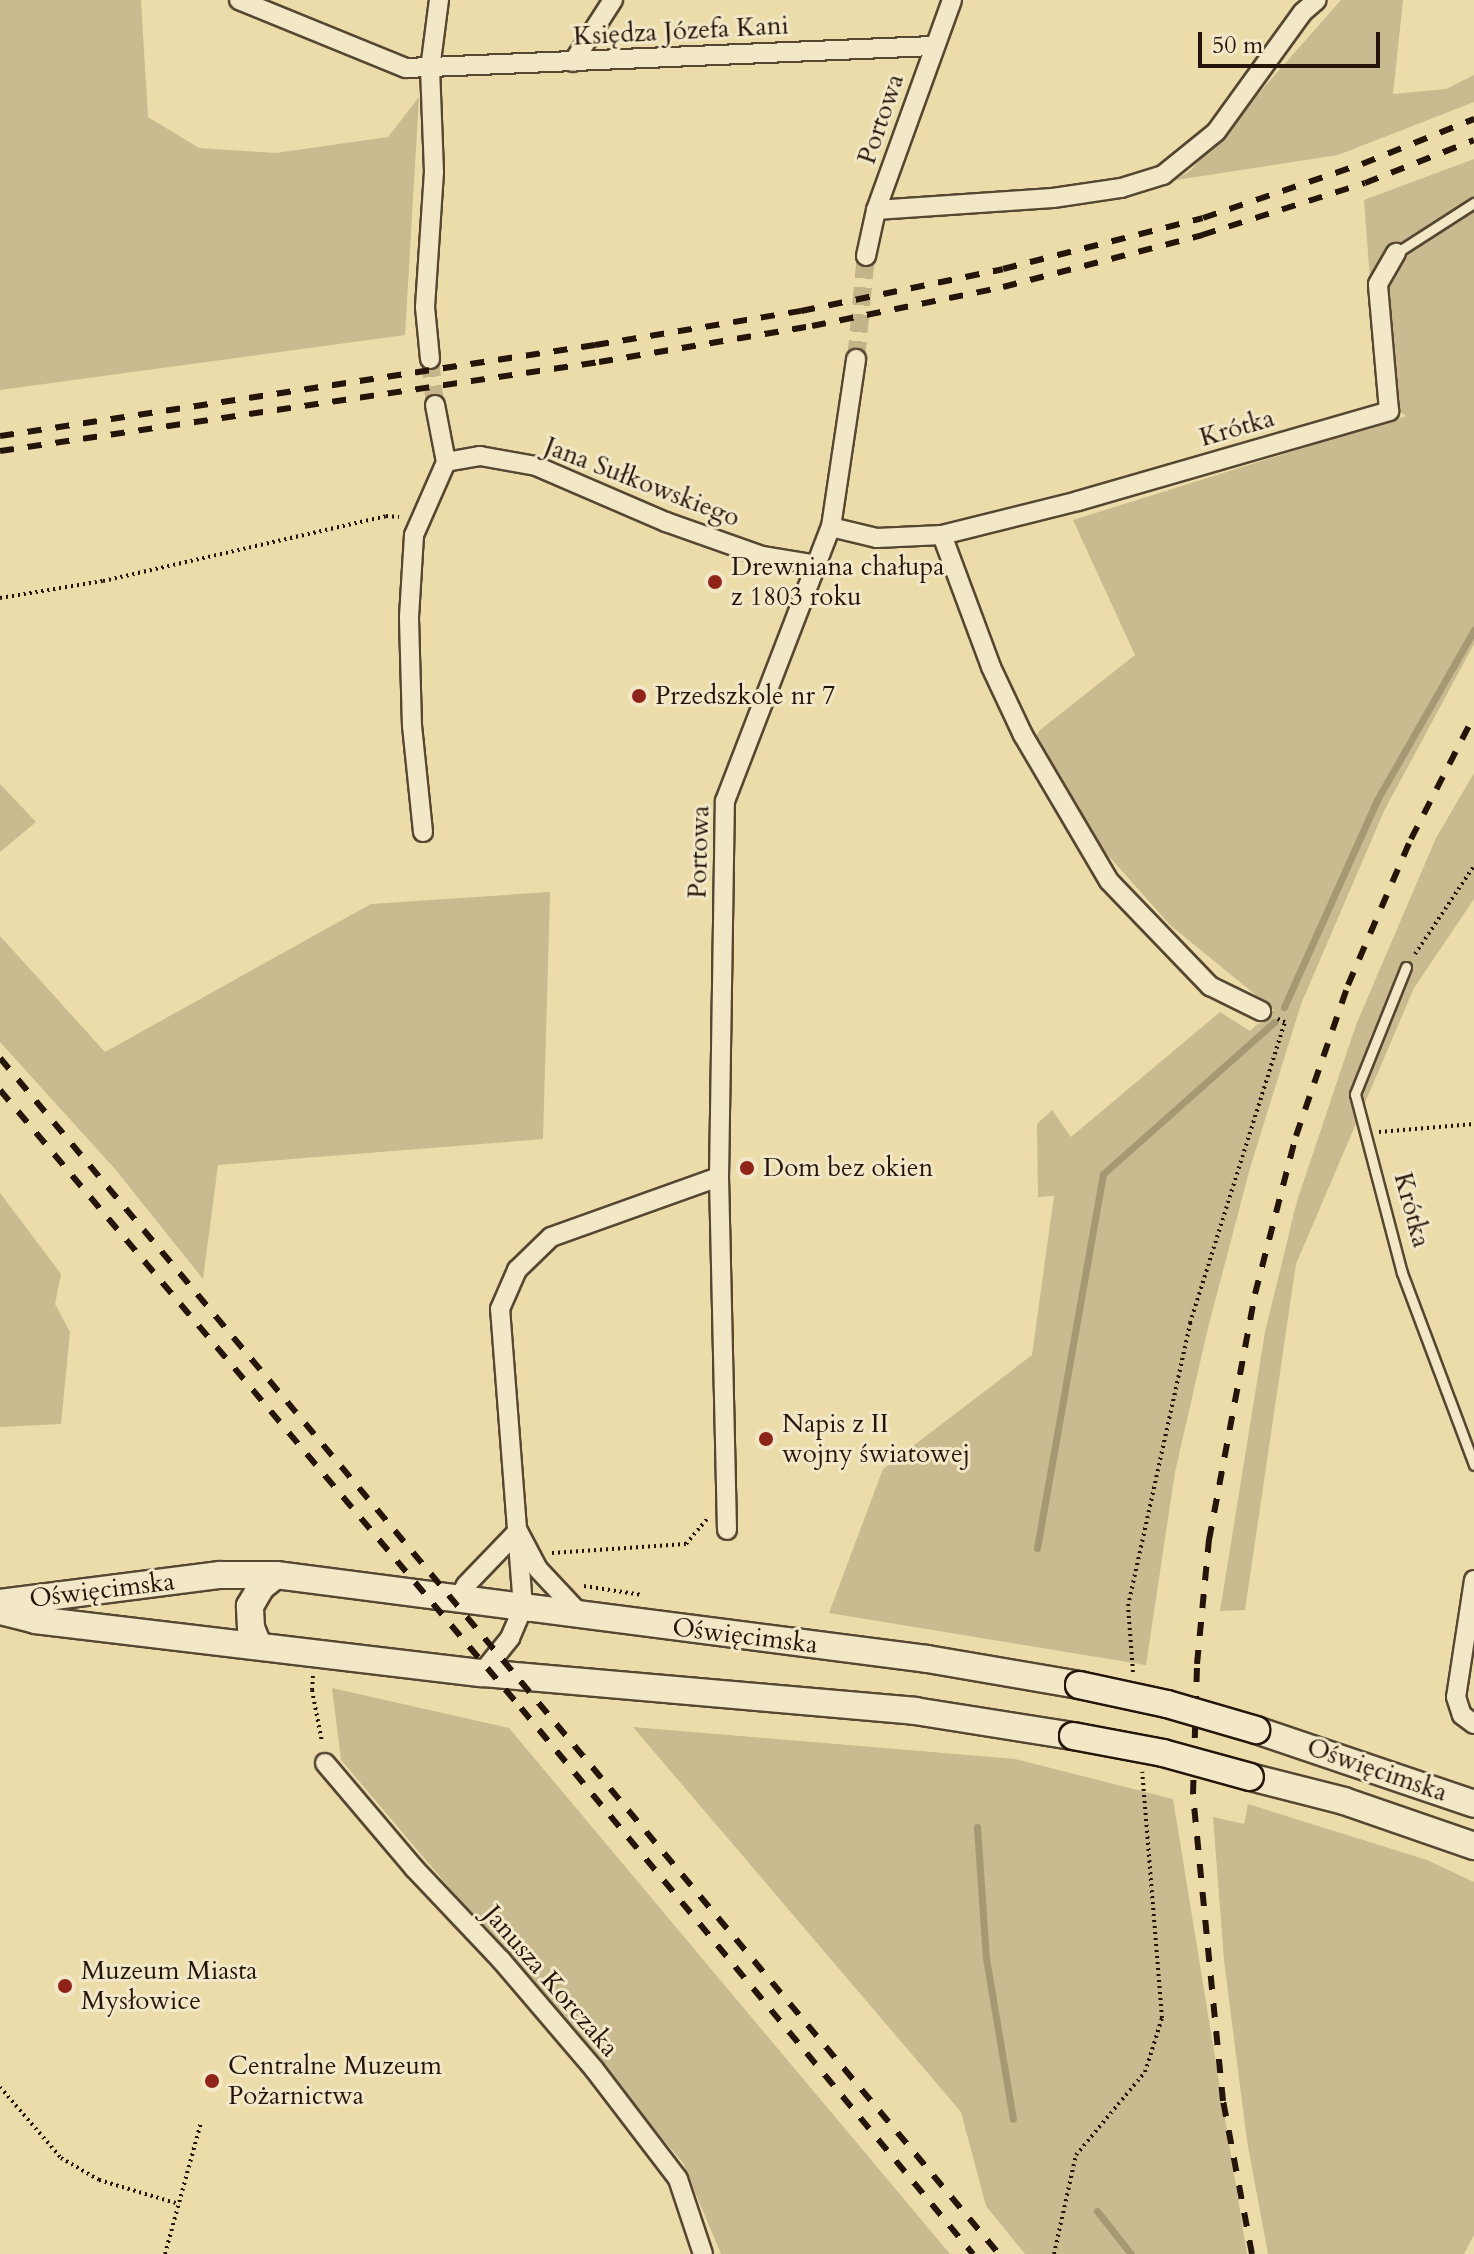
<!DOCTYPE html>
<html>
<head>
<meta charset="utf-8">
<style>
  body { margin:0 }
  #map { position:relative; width:1474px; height:2254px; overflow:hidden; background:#ebdcaa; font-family:Cardo,serif }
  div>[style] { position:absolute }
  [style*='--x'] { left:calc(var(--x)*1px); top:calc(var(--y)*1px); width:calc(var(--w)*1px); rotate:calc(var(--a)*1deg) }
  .green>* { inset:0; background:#c9ba8f }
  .stream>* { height:7px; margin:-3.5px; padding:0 3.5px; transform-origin:3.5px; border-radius:3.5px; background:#a79874 }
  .minor-tunnel>* { height:18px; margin-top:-9px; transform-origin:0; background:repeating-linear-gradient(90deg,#c3b48a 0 18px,transparent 0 27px) }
  .path>* { height:4px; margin-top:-2px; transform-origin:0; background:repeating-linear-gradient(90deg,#24140a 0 2px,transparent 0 6px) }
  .roads { filter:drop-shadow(2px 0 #564632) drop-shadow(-2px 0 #564632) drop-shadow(0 2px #564632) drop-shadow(0 -2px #564632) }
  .service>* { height:9px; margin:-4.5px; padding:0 4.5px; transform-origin:4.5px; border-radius:4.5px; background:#f2e8c8 }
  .minor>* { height:18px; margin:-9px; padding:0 9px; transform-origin:9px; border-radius:9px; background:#f2e8c8 }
  .secondary>* { height:26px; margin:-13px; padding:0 13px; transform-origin:13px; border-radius:13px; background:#f2e8c8 }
  .rail>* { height:6px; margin-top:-3px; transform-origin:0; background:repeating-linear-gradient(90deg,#24140a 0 14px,transparent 0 28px) }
  .bridges { filter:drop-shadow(2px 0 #24140a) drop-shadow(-2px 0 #24140a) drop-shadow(0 2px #24140a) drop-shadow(0 -2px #24140a) }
  .secondary-bridge>* { height:26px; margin:-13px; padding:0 13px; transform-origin:13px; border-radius:13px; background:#f2e8c8 }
  .dots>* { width:22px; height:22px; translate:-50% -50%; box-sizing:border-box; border:4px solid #f2e8c8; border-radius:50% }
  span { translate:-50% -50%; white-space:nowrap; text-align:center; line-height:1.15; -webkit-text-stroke:6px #f2e8c8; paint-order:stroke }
  .street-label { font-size:26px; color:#24140a }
  .poi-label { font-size:26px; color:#24140a }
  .left { translate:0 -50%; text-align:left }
  .scale { position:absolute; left:1198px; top:32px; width:182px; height:36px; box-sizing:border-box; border:4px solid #24140a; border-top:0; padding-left:10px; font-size:24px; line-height:28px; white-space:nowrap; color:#24140a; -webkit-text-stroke:6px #f2e8c8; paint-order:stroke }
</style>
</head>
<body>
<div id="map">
  <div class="green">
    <div style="clip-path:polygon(0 0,141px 0,148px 117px,199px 148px,276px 153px,388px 137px,419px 97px,405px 335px,0 390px)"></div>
    <div style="clip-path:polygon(1341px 0,1403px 0,1393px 94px,1446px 89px,1474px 75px,1474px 102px,1338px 155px,1176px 180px,1191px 170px)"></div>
    <div style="clip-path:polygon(1474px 159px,1474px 644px,1384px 811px,1301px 1004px,1250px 1168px,1208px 1328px,1175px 1472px,1146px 1665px,829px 1613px,883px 1469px,1032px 1355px,1054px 1196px,1038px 1197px,1037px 1124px,1052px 1110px,1071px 1137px,1220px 1012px,1250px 1031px,1274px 1010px,1170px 925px,1098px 844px,1034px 739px,1040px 730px,1135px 655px,1073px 520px,1406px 416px,1379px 397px,1364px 200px)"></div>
    <div style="clip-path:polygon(1474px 773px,1474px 899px,1414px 988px,1296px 1264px,1245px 1610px,1220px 1611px,1265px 1332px,1297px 1201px,1356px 1025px,1436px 838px)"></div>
    <div style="clip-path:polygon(0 784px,36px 822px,0 852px)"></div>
    <div style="clip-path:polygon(550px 892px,543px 1139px,218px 1165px,203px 1279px,115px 1169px,0 1042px,0 936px,105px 1052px,371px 904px)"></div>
    <div style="clip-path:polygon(0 1193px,61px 1274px,55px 1304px,70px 1332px,61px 1424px,0 1427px)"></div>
    <div style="clip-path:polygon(332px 1688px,509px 1728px,950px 2254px,721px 2254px,683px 2163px,341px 1760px)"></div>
    <div style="clip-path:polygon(633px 1727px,1015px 1759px,1173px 1799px,1247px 2254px,1025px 2254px,986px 2206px,961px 2112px)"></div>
    <div style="clip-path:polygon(1248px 1804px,1427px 1860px,1474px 1882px,1474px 2235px,1464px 2254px,1268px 2254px,1247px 2141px,1224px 1960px,1213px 1817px,1244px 1824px)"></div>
  </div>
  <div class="stream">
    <div style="--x:1284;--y:1007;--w:227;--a:-65.8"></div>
    <div style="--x:1377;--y:800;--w:196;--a:-60.3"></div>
    <div style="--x:1037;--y:1548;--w:380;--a:-80"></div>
    <div style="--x:1103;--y:1174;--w:229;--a:-41.6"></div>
    <div style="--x:977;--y:1827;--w:131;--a:86.1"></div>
    <div style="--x:986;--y:1958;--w:163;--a:80.5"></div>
    <div style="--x:1097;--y:2211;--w:55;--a:51.7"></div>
  </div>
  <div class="minor-tunnel">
    <div style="--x:430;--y:359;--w:46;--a:83.8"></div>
    <div style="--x:856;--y:359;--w:103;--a:-84.5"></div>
  </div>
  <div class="path">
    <div style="--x:0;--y:598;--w:104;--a:-9.4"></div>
    <div style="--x:103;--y:581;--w:290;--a:-12.9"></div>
    <div style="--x:386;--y:516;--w:13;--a:4"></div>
    <div style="--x:1415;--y:954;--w:106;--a:-56.2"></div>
    <div style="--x:1379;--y:1132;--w:95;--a:-4.8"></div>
    <div style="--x:552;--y:1553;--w:134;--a:-3.8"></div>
    <div style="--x:686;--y:1544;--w:33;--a:-50"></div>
    <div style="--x:584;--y:1586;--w:59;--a:8.8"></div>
    <div style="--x:1133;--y:1672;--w:66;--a:-94.3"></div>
    <div style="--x:1128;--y:1606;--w:290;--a:-77.6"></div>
    <div style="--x:1190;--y:1323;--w:316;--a:-72.5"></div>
    <div style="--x:1285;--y:1022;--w:8;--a:-157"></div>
    <div style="--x:313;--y:1676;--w:14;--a:94"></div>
    <div style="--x:312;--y:1690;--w:53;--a:79.1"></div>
    <div style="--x:0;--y:2087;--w:94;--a:49.3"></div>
    <div style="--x:61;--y:2158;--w:44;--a:30.1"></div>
    <div style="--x:99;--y:2180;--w:84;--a:16.7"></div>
    <div style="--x:165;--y:2254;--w:137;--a:-74.7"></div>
    <div style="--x:1054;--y:2254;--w:101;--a:-77.5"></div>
    <div style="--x:1076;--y:2155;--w:108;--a:-50.3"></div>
    <div style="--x:1145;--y:2072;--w:57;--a:-72.5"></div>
    <div style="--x:1162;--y:2018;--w:247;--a:-94.6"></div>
  </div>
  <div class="roads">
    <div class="service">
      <div style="--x:1396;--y:253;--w:93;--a:-32.7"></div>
      <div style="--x:1406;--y:967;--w:137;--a:111.9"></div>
      <div style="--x:1355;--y:1094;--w:185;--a:75.3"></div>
      <div style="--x:1402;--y:1273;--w:205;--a:69.4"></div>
    </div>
    <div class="minor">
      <div style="--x:239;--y:0;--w:180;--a:22.2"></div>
      <div style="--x:406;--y:68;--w:528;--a:-2.39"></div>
      <div style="--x:573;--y:62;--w:74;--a:-57.2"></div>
      <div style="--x:876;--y:210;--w:177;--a:-3.9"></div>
      <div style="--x:1053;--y:198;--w:69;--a:-8.4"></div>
      <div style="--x:1121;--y:188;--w:44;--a:-17.2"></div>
      <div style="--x:1163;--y:175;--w:68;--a:-39.1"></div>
      <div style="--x:1216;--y:132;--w:148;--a:-54.1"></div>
      <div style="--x:1303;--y:12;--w:18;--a:-41"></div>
      <div style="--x:866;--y:256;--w:47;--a:-77.7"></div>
      <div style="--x:876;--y:210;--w:223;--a:-70.1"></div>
      <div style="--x:430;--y:359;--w:52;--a:-95.5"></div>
      <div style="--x:425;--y:307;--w:135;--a:-86.2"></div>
      <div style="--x:434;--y:172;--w:103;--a:-92.2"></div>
      <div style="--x:430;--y:69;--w:70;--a:-82.6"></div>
      <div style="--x:446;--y:462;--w:35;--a:-10"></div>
      <div style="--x:480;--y:456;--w:57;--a:10.1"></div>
      <div style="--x:536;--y:466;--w:142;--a:23.3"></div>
      <div style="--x:666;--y:522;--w:102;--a:19.5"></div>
      <div style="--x:762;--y:556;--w:57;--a:9.1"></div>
      <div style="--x:831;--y:527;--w:47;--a:13.4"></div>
      <div style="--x:877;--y:538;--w:65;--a:-2.6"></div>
      <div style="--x:942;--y:535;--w:140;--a:-14"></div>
      <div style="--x:1078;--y:501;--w:324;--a:-16.1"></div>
      <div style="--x:1389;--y:411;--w:127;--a:-95"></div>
      <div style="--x:1378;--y:284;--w:36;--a:-60"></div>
      <div style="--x:942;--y:535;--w:141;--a:69.6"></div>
      <div style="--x:991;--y:667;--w:75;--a:64.8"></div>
      <div style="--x:1023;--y:735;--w:169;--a:59.5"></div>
      <div style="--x:1109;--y:881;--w:146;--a:46.1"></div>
      <div style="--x:1210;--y:986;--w:57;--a:26.1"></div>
      <div style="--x:423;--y:832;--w:107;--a:-95.9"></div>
      <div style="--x:412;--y:726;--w:109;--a:-91.6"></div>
      <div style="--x:409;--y:617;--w:82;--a:-86.5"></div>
      <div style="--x:414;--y:535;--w:80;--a:-66.3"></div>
      <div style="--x:446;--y:462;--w:58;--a:-100.9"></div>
      <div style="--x:719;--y:1177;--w:353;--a:88.7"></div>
      <div style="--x:1474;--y:1580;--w:118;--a:98.7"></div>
      <div style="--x:1456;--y:1697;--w:19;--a:72"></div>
      <div style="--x:1462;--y:1715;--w:15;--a:37"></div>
      <div style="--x:458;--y:1599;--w:16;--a:-60"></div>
      <div style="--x:466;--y:1585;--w:75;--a:-46.1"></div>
      <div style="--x:518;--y:1531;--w:43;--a:62.2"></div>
      <div style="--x:538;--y:1569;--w:63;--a:46.9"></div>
      <div style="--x:482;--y:1673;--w:45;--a:-51.3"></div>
      <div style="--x:510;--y:1638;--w:34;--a:-67"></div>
      <div style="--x:523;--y:1607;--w:299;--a:-94.4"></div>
      <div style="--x:500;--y:1309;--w:43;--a:-66.4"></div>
      <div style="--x:517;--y:1270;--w:47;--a:-44.1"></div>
      <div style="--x:551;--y:1237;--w:178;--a:-19.7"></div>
      <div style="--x:719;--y:1177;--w:376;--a:-89.1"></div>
      <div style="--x:725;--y:801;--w:294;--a:-68.9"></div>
      <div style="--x:831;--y:527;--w:170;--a:-81.5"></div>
      <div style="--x:325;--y:1763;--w:138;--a:49.7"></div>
      <div style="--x:414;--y:1868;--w:127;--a:46.6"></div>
      <div style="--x:501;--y:1960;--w:143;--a:49.5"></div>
      <div style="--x:594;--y:2069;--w:138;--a:52.6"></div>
      <div style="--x:678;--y:2179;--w:79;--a:71.6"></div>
    </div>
    <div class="secondary">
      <div style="--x:0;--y:1603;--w:222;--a:-7.3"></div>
      <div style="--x:220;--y:1575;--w:56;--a:0"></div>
      <div style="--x:276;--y:1575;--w:656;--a:7.35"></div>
      <div style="--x:927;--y:1659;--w:154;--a:9.7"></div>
      <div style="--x:0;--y:1611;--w:36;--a:14"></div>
      <div style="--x:35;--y:1620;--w:450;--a:6.8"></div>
      <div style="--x:482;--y:1673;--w:435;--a:5"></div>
      <div style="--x:915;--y:1711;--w:160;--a:9"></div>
      <div style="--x:258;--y:1645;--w:18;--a:-112"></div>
      <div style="--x:251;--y:1628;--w:22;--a:-93"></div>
      <div style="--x:250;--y:1606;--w:22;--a:-60"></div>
      <div style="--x:261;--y:1587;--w:19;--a:-39"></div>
      <div style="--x:1256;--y:1730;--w:230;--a:18.7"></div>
      <div style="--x:1250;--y:1777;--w:97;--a:14.3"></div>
      <div style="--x:1344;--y:1801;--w:138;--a:19.1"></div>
    </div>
  </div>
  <div class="rail">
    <div style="--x:0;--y:436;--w:602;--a:-8.7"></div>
    <div style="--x:595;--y:345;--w:209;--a:-9.4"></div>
    <div style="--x:801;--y:311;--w:206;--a:-11.7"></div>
    <div style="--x:1003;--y:269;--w:206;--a:-14.3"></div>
    <div style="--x:1203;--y:218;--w:168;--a:-18.8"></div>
    <div style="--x:1362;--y:164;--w:121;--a:-21.9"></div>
    <div style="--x:0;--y:451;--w:606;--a:-8.45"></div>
    <div style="--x:599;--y:362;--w:216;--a:-9.6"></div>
    <div style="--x:812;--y:326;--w:195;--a:-11.5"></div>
    <div style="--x:1003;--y:287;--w:206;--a:-14.6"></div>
    <div style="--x:1202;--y:235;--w:171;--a:-17.7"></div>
    <div style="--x:1365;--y:183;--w:117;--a:-21.5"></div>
    <div style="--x:0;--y:1058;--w:1558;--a:50.13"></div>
    <div style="--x:0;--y:1090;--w:808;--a:49.87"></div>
    <div style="--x:521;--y:1708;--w:709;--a:50.38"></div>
    <div style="--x:1252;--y:2254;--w:156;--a:-100.7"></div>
    <div style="--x:1223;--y:2101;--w:308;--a:-95.6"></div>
    <div style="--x:1193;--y:1794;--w:130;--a:-88.2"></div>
    <div style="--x:1197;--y:1664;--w:125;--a:-84.5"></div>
    <div style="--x:1209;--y:1540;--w:250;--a:-79.4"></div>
    <div style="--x:1255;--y:1294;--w:163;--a:-75.5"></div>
    <div style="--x:1296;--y:1136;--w:160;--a:-71"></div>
    <div style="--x:1348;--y:985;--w:159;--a:-66.7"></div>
    <div style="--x:1411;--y:839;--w:138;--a:-62.9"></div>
  </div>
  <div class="bridges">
    <div class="secondary-bridge">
      <div style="--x:1079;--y:1685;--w:90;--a:12.2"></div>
      <div style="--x:1167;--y:1704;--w:93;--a:16.3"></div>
      <div style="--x:1073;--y:1736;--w:92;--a:10.7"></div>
      <div style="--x:1163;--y:1753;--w:90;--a:15.4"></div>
    </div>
  </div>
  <div class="dots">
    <div style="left:715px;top:582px;background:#8f2418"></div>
    <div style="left:639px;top:696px;background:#8f2418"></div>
    <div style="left:747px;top:1168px;background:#8f2418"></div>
    <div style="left:766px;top:1439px;background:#8f2418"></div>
    <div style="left:65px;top:1986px;background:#8f2418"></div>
    <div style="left:212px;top:2081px;background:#8f2418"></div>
  </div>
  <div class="street-label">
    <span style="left:681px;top:31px;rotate:-3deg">Księdza Józefa Kani</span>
    <span style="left:881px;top:119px;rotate:-71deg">Portowa</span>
    <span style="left:1237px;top:428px;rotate:-16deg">Krótka</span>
    <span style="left:642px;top:482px;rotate:21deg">Jana Sułkowskiego</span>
    <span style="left:699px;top:852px;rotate:-88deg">Portowa</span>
    <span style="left:1412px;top:1210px;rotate:75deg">Krótka</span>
    <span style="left:102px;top:1590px;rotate:-7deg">Oświęcimska</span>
    <span style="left:745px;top:1636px;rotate:7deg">Oświęcimska</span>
    <span style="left:1377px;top:1770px;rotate:19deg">Oświęcimska</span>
    <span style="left:551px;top:1981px;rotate:49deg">Janusza Korczaka</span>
  </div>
  <div class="poi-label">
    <span class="left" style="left:731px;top:582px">Drewniana chałupa<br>z 1803 roku</span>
    <span class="left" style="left:655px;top:696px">Przedszkole nr 7</span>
    <span class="left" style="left:763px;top:1168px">Dom bez okien</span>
    <span class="left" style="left:782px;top:1439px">Napis z II<br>wojny światowej</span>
    <span class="left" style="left:81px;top:1986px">Muzeum Miasta<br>Mysłowice</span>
    <span class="left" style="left:228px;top:2081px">Centralne Muzeum<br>Pożarnictwa</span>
  </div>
  <div class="scale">50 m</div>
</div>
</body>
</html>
